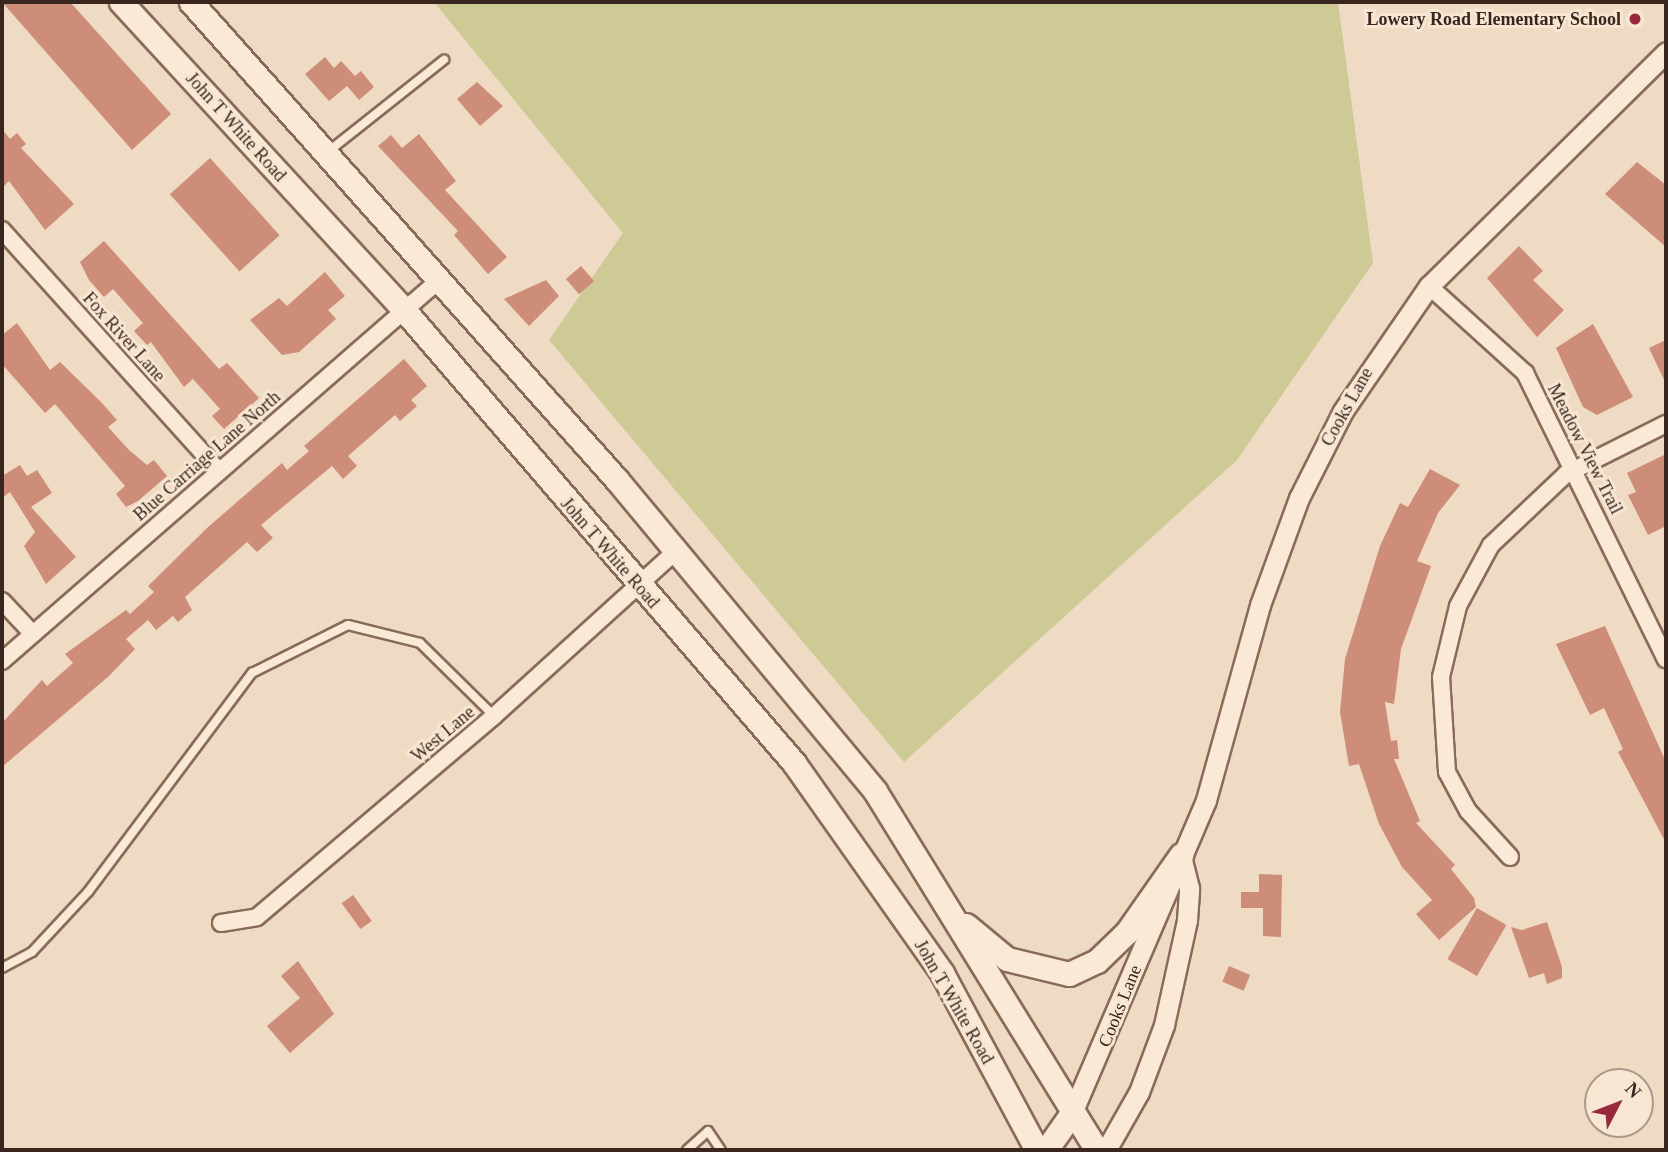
<!DOCTYPE html>
<html>
<head>
<meta charset="utf-8">
<style>
  body { margin:0 }
  #map { position:relative; width:1668px; height:1152px; overflow:hidden; background:#efdac3; font-family:Georgia,serif }
  div>[style] { position:absolute }
  [style*='--x'] { left:calc(var(--x)*1px); top:calc(var(--y)*1px); width:calc(var(--w)*1px); rotate:calc(var(--a)*1deg) }
  .green>* { inset:0; background:#cdca96 }
  .building>* { inset:0; background:#cd8d78; transform-origin:0 0 }
  .roads { filter:drop-shadow(2px 0 #896b59) drop-shadow(-2px 0 #896b59) drop-shadow(0 2px #896b59) drop-shadow(0 -2px #896b59) }
  .service>* { height:8px; margin:-4px; padding:0 4px; transform-origin:4px; border-radius:4px; background:#f9e9d6 }
  .minor>* { height:16px; margin:-8px; padding:0 8px; transform-origin:8px; border-radius:8px; background:#f9e9d6 }
  .tertiary>* { height:19px; margin:-9.5px; padding:0 9.5px; transform-origin:9.5px; border-radius:9.5px; background:#f9e9d6 }
  .secondary>* { height:23px; margin:-11.5px; padding:0 11.5px; transform-origin:11.5px; border-radius:11.5px; background:#f9e9d6 }
  .dots>* { width:19px; height:19px; translate:-50% -50%; box-sizing:border-box; border:4px solid #f6e6d2; border-radius:50% }
  span { translate:-50% -50%; white-space:nowrap; text-align:center; line-height:1.15; -webkit-text-stroke:6px #f6e6d2; paint-order:stroke }
  .poi-label { font-size:18px; color:#39261e; font-weight:700 }
  .right { translate:-100% -50%; text-align:right }
  .street-label { font-size:18px; color:#39261e }
  .frame { position:absolute; inset:0; border:4px solid #39261e; pointer-events:none }
  .north { position:absolute; left:1584px; top:1068px; width:70px; height:70px; box-sizing:border-box; background:#f6e6d2; border:2px solid #aa998a; border-radius:50%; rotate:48deg; font-size:19px; font-weight:700; line-height:28px; text-align:center; color:#39261e }
  .north::after { content:''; display:block; margin:auto; width:24px; height:32px; background:#99283c; clip-path:polygon(50% 0,100% 100%,50% 72%,0 100%) }
</style>
</head>
<body>
<div id="map">
  <div class="green">
    <div style="clip-path:polygon(434px 2px,1338px 2px,1373px 263px,1237px 460px,904px 762px,549px 340px,623px 233px)"></div>
  </div>
  <div class="building">
    <div style="clip-path:polygon(2px 2px,70px 2px,171px 114px,132px 150px)"></div>
    <div style="clip-path:polygon(325px 57px,334px 68px,341px 61px,355px 76px,361px 71px,374px 87px,359px 100px,347px 86px,329px 101px,305px 74px)"></div>
    <div style="clip-path:polygon(477px 82px,503px 106px,480px 126px,457px 99px)"></div>
    <div style="clip-path:polygon(2px 129px,10px 139px,17px 133px,26px 144px,21px 148px,74px 204px,45px 230px,9px 181px,2px 188px)"></div>
    <div style="clip-path:polygon(419px 134px,456px 181px,445px 190px,507px 257px,488px 274px,454px 235px,458px 231px,378px 146px,391px 135px,402px 148px)"></div>
    <div style="left:210px;top:158px;width:104px;height:54px;rotate:48deg"></div>
    <div style="clip-path:polygon(1637px 162px,1666px 185px,1666px 247px,1605px 194px)"></div>
    <div style="clip-path:polygon(104px 241px,219px 369px,227px 363px,259px 398px,224px 429px,212px 416px,220px 409px,193px 379px,184px 387px,151px 342px,147px 345px,134px 331px,143px 323px,113px 289px,104px 297px,89px 280px,80px 262px)"></div>
    <div style="clip-path:polygon(1519px 246px,1543px 271px,1533px 280px,1564px 310px,1537px 337px,1487px 278px)"></div>
    <div style="left:581px;top:266px;width:20px;height:20px;rotate:49deg"></div>
    <div style="clip-path:polygon(325px 272px,345px 296px,328px 310px,336px 319px,299px 352px,282px 355px,250px 320px,279px 298px,287px 306px)"></div>
    <div style="clip-path:polygon(546px 280px,559px 296px,529px 326px,504px 299px)"></div>
    <div style="clip-path:polygon(17px 323px,50px 370px,60px 362px,101px 402px,117px 420px,108px 427px,129px 450px,147px 465px,154px 460px,167px 476px,138px 501px,126px 507px,116px 494px,125px 486px,55px 404px,45px 413px,2px 364px,2px 335px)"></div>
    <div style="clip-path:polygon(1593px 324px,1633px 397px,1597px 415px,1583px 407px,1556px 348px)"></div>
    <div style="clip-path:polygon(1666px 340px,1666px 384px,1649px 348px)"></div>
    <div style="clip-path:polygon(404px 359px,427px 386px,411px 400px,417px 406px,400px 421px,395px 415px,348px 456px,357px 466px,343px 479px,332px 466px,261px 525px,273px 538px,257px 552px,247px 542px,185px 597px,192px 610px,178px 622px,173px 616px,156px 630px,148px 620px,126px 639px,135px 649px,109px 676px,2px 767px,2px 723px,42px 680px,47px 686px,73px 663px,65px 654px,126px 610px,130px 614px,154px 592px,148px 586px,207px 528px,282px 463px,287px 470px,309px 451px,304px 446px)"></div>
    <div style="clip-path:polygon(1666px 454px,1666px 526px,1648px 535px,1628px 495px,1636px 492px,1627px 473px)"></div>
    <div style="clip-path:polygon(20px 465px,27px 476px,37px 470px,52px 493px,31px 507px,76px 557px,46px 584px,24px 546px,35px 532px,10px 492px,2px 498px,2px 476px)"></div>
    <div style="clip-path:polygon(1430px 469px,1460px 485px,1438px 513px,1417px 561px,1431px 566px,1401px 649px,1394px 704px,1385px 702px,1391px 741px,1397px 740px,1399px 759px,1394px 759px,1420px 821px,1416px 823px,1455px 865px,1451px 869px,1474px 898px,1476px 907px,1439px 940px,1416px 914px,1432px 900px,1402px 867px,1379px 824px,1359px 764px,1349px 766px,1340px 712px,1345px 659px,1380px 546px,1400px 503px,1408px 507px)"></div>
    <div style="clip-path:polygon(1605px 626px,1666px 762px,1666px 843px,1618px 752px,1623px 749px,1604px 708px,1590px 715px,1556px 644px)"></div>
    <div style="clip-path:polygon(1259px 874px,1282px 875px,1281px 937px,1263px 936px,1263px 908px,1241px 908px,1241px 892px,1259px 892px)"></div>
    <div style="left:353px;top:895px;width:32px;height:14px;rotate:54deg"></div>
    <div style="left:1477px;top:908px;width:34px;height:59px;rotate:30deg"></div>
    <div style="clip-path:polygon(1547px 922px,1562px 967px,1562px 978px,1547px 984px,1544px 973px,1529px 978px,1511px 927px,1522px 930px)"></div>
    <div style="clip-path:polygon(298px 961px,334px 1014px,290px 1053px,267px 1026px,300px 998px,281px 976px)"></div>
    <div style="left:1229px;top:966px;width:23px;height:17px;rotate:23deg"></div>
  </div>
  <div class="roads">
    <div class="service">
      <div style="--x:329;--y:151;--w:147;--a:-38.4"></div>
      <div style="--x:2;--y:968;--w:34;--a:-28"></div>
      <div style="--x:32;--y:952;--w:82;--a:-47"></div>
      <div style="--x:88;--y:892;--w:274;--a:-53.2"></div>
      <div style="--x:252;--y:673;--w:107;--a:-26.6"></div>
      <div style="--x:348;--y:625;--w:74;--a:14"></div>
      <div style="--x:420;--y:643;--w:104;--a:44.6"></div>
      <div style="--x:687;--y:1150;--w:28;--a:-42"></div>
      <div style="--x:708;--y:1131;--w:23;--a:56"></div>
    </div>
    <div class="minor">
      <div style="--x:2;--y:230;--w:323;--a:48"></div>
      <div style="--x:1429;--y:286;--w:130;--a:42.2"></div>
      <div style="--x:1525;--y:373;--w:319;--a:63.8"></div>
      <div style="--x:2;--y:601;--w:45;--a:46.8"></div>
      <div style="--x:2;--y:661;--w:578;--a:-41.07"></div>
      <div style="--x:1510;--y:857;--w:62;--a:-132.4"></div>
      <div style="--x:1468;--y:811;--w:44;--a:-118.3"></div>
      <div style="--x:1447;--y:772;--w:95;--a:-93.6"></div>
      <div style="--x:1441;--y:677;--w:73;--a:-76.5"></div>
      <div style="--x:1458;--y:606;--w:69;--a:-61.6"></div>
      <div style="--x:1491;--y:545;--w:103;--a:-43.4"></div>
      <div style="--x:1566;--y:474;--w:112;--a:-26.6"></div>
      <div style="--x:221;--y:923;--w:36;--a:-9"></div>
      <div style="--x:257;--y:917;--w:311;--a:-40.3"></div>
      <div style="--x:494;--y:716;--w:246;--a:-42.2"></div>
    </div>
    <div class="tertiary">
      <div style="--x:1072;--y:1113;--w:340;--a:-66.8"></div>
      <div style="--x:1206;--y:800;--w:202;--a:-74.5"></div>
      <div style="--x:1260;--y:605;--w:114;--a:-70"></div>
      <div style="--x:1299;--y:498;--w:97;--a:-63.2"></div>
      <div style="--x:1343;--y:411;--w:152;--a:-55.5"></div>
      <div style="--x:1429;--y:286;--w:333;--a:-44.6"></div>
      <div style="--x:1106;--y:1150;--w:67;--a:-60.4"></div>
      <div style="--x:1139;--y:1092;--w:72;--a:-69.5"></div>
      <div style="--x:1164;--y:1025;--w:107;--a:-77.6"></div>
      <div style="--x:1187;--y:920;--w:32;--a:-86"></div>
      <div style="--x:1189;--y:888;--w:34;--a:-104"></div>
    </div>
    <div class="secondary">
      <div style="--x:121;--y:2;--w:418;--a:47.4"></div>
      <div style="--x:404;--y:310;--w:598;--a:49.27"></div>
      <div style="--x:794;--y:763;--w:257;--a:54.8"></div>
      <div style="--x:942;--y:973;--w:201;--a:61.8"></div>
      <div style="--x:191;--y:2;--w:640;--a:48.29"></div>
      <div style="--x:617;--y:480;--w:404;--a:50.3"></div>
      <div style="--x:875;--y:791;--w:422;--a:58.3"></div>
      <div style="--x:966;--y:925;--w:53;--a:39.7"></div>
      <div style="--x:1007;--y:959;--w:64;--a:13.6"></div>
      <div style="--x:1069;--y:974;--w:31;--a:-25"></div>
      <div style="--x:1097;--y:961;--w:42;--a:-44"></div>
      <div style="--x:1127;--y:932;--w:94;--a:-55"></div>
      <div style="--x:1046;--y:1150;--w:45;--a:-54.9"></div>
    </div>
  </div>
  <div class="dots">
    <div style="left:1635px;top:19px;background:#99283c"></div>
  </div>
  <div class="poi-label">
    <span class="right" style="left:1621px;top:19px">Lowery Road Elementary School</span>
  </div>
  <div class="street-label">
    <span style="left:236px;top:127px;rotate:48deg">John T White Road</span>
    <span style="left:124px;top:337px;rotate:48deg">Fox River Lane</span>
    <span style="left:1347px;top:407px;rotate:-61deg">Cooks Lane</span>
    <span style="left:1585px;top:449px;rotate:63deg">Meadow View Trail</span>
    <span style="left:207px;top:456px;rotate:-41deg">Blue Carriage Lane North</span>
    <span style="left:610px;top:553px;rotate:49deg">John T White Road</span>
    <span style="left:443px;top:734px;rotate:-40deg">West Lane</span>
    <span style="left:954px;top:1002px;rotate:60deg">John T White Road</span>
    <span style="left:1120px;top:1006px;rotate:-68deg">Cooks Lane</span>
  </div>
  <div class="frame"></div>
  <div class="north">N</div>
</div>
</body>
</html>
